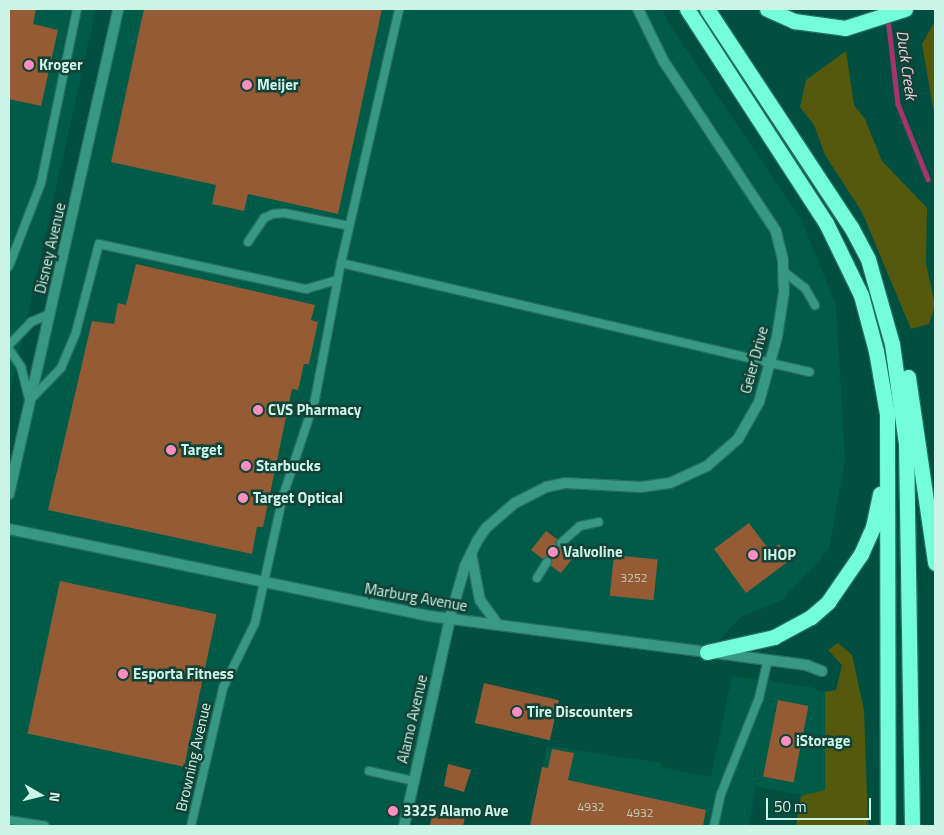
<!DOCTYPE html>
<html>
<head>
<meta charset="utf-8">
<style>
  body { margin:0 }
  #map { position:relative; width:944px; height:835px; overflow:hidden; background:#014f40; font-family:"Titillium Web",sans-serif }
  div>[style] { position:absolute }
  [style*='--x'] { left:calc(var(--x)*1px); top:calc(var(--y)*1px); width:calc(var(--w)*1px); rotate:calc(var(--a)*1deg) }
  .built>* { inset:0; background:#005b49 }
  .green>* { inset:0; background:#55590e }
  .stream>* { height:4.5px; margin:-2.25px; padding:0 2.25px; transform-origin:2.25px; border-radius:2.25px; background:#a6346d }
  .building>* { inset:0; background:#945b35; transform-origin:0 0 }
  .roads { filter:drop-shadow(1px 0 #256d5e) drop-shadow(-1px 0 #256d5e) drop-shadow(0 1px #256d5e) drop-shadow(0 -1px #256d5e) }
  .service>* { height:8px; margin:-4px; padding:0 4px; transform-origin:4px; border-radius:4px; background:#379981 }
  .minor>* { height:10px; margin:-5px; padding:0 5px; transform-origin:5px; border-radius:5px; background:#379981 }
  .tertiary>* { height:10px; margin:-5px; padding:0 5px; transform-origin:5px; border-radius:5px; background:#379981 }
  .motorway>* { height:15px; margin:-7.5px; padding:0 7.5px; transform-origin:7.5px; border-radius:7.5px; background:#74fdd9 }
  .dots>* { width:14px; height:14px; translate:-50% -50%; box-sizing:border-box; border:2px solid #134236; border-radius:50% }
  span { translate:-50% -50%; white-space:nowrap; text-align:center; line-height:1.15; -webkit-text-stroke:5px #134236; paint-order:stroke }
  .number-label { font-size:12px; color:#bdceba }
  .number-label span { -webkit-text-stroke-width:0 }
  .poi-label { font-size:15px; color:#cbf4e7; font-weight:700 }
  .left { translate:0 -50%; text-align:left }
  .street-label { font-size:15px; color:#cbf4e7 }
  .water-label { font-size:16px; color:#f0d1dd; font-style:italic }
  .frame { position:absolute; inset:0; border:10px solid #cbf4e7; pointer-events:none }
  .north { position:absolute; left:15px; top:770px; width:50px; height:50px; -webkit-text-stroke:4px #134236; paint-order:stroke; rotate:98deg; font-size:14px; font-weight:700; line-height:20px; text-align:center; color:#cbf4e7 }
  .north::after { content:''; display:block; margin:auto; width:18px; height:22px; background:#cbf4e7; clip-path:polygon(50% 0,100% 100%,50% 72%,0 100%) }
  .scale { position:absolute; left:766px; top:798px; width:105px; height:22px; box-sizing:border-box; border:2px solid #cbf4e7; border-top:0; padding-left:6px; font-size:15px; line-height:18px; white-space:nowrap; color:#cbf4e7; -webkit-text-stroke:4px #134236; paint-order:stroke }
</style>
</head>
<body>
<div id="map">
  <div class="built">
    <div style="clip-path:polygon(9px 9px,96px 9px,9px 399px)"></div>
    <div style="clip-path:polygon(118px 9px,662px 9px,669px 24px,801px 219px,836px 305px,845px 460px,829px 549px,782px 600px,742px 616px,707px 652px,450px 618px,404px 826px,9px 826px,9px 494px)"></div>
    <div style="clip-path:polygon(732px 676px,811px 687px,821px 692px,830px 691px,831px 801px,756px 786px,748px 826px,529px 826px,547px 746px,662px 763px,661px 767px,711px 777px)"></div>
  </div>
  <div class="green">
    <div style="clip-path:polygon(935px 21px,935px 119px,922px 44px)"></div>
    <div style="clip-path:polygon(846px 51px,854px 105px,865px 119px,882px 161px,927px 208px,926px 263px,935px 305px,929px 324px,911px 329px,862px 212px,825px 155px,814px 125px,800px 107px,806px 80px)"></div>
    <div style="clip-path:polygon(838px 643px,852px 655px,864px 710px,868px 826px,796px 826px,801px 796px,825px 790px,825px 692px,836px 690px,842px 665px,828px 650px)"></div>
  </div>
  <div class="stream">
    <div style="--x:888;--y:18;--w:87;--a:83.4"></div>
    <div style="--x:898;--y:104;--w:81;--a:68.2"></div>
  </div>
  <div class="building">
    <div style="clip-path:polygon(9px 9px,36px 9px,33px 24px,58px 30px,41px 106px,9px 99px)"></div>
    <div style="clip-path:polygon(144px 9px,382px 9px,338px 214px,248px 194px,244px 211px,212px 204px,216px 185px,111px 162px)"></div>
    <div style="clip-path:polygon(136px 264px,315px 305px,311px 320px,318px 322px,309px 364px,304px 364px,298px 390px,292px 389px,263px 527px,257px 527px,252px 554px,48px 510px,92px 321px,114px 324px,118px 303px,126px 305px)"></div>
    <div style="clip-path:polygon(749px 523px,770px 551px,779px 544px,790px 560px,746px 593px,714px 549px)"></div>
    <div style="clip-path:polygon(546px 531px,557px 539px,557px 547px,566px 546px,576px 554px,561px 573px,551px 566px,550px 558px,543px 559px,531px 550px)"></div>
    <div style="left:614px;top:555px;width:44px;height:41px;rotate:6deg"></div>
    <div style="left:60px;top:581px;width:160px;height:156px;rotate:12deg"></div>
    <div style="left:484px;top:683px;width:77px;height:41px;rotate:13deg"></div>
    <div style="left:778px;top:700px;width:31px;height:78px;rotate:11deg"></div>
    <div style="clip-path:polygon(552px 749px,574px 753px,568px 780px,706px 810px,703px 826px,530px 826px,542px 767px,548px 768px)"></div>
    <div style="clip-path:polygon(448px 764px,471px 770px,464px 792px,444px 786px)"></div>
    <div style="clip-path:polygon(433px 811px,465px 817px,463px 826px,430px 825px)"></div>
  </div>
  <div class="roads">
    <div class="service">
      <div style="--x:248;--y:242;--w:29;--a:-56"></div>
      <div style="--x:264;--y:218;--w:10;--a:-24"></div>
      <div style="--x:273;--y:214;--w:11;--a:-5"></div>
      <div style="--x:284;--y:213;--w:66;--a:11.3"></div>
      <div style="--x:341;--y:263;--w:481;--a:13.1"></div>
      <div style="--x:9;--y:266;--w:89;--a:-68.9"></div>
      <div style="--x:41;--y:183;--w:178;--a:-78.3"></div>
      <div style="--x:783;--y:271;--w:28;--a:38"></div>
      <div style="--x:805;--y:288;--w:20;--a:60"></div>
      <div style="--x:9;--y:345;--w:32;--a:-46"></div>
      <div style="--x:31;--y:322;--w:21;--a:-23"></div>
      <div style="--x:9;--y:349;--w:22;--a:56"></div>
      <div style="--x:21;--y:367;--w:33;--a:76"></div>
      <div style="--x:32;--y:398;--w:42;--a:-46"></div>
      <div style="--x:61;--y:368;--w:39;--a:-67"></div>
      <div style="--x:76;--y:332;--w:91;--a:-75.4"></div>
      <div style="--x:99;--y:244;--w:212;--a:12.3"></div>
      <div style="--x:306;--y:289;--w:33;--a:-16"></div>
      <div style="--x:561;--y:543;--w:25;--a:-42"></div>
      <div style="--x:580;--y:526;--w:19;--a:-12"></div>
      <div style="--x:537;--y:578;--w:19;--a:-58"></div>
      <div style="--x:369;--y:771;--w:46;--a:12.5"></div>
      <div style="--x:9;--y:820;--w:36;--a:9"></div>
      <div style="--x:191;--y:826;--w:142;--a:-76.9"></div>
      <div style="--x:223;--y:688;--w:72;--a:-63.8"></div>
      <div style="--x:255;--y:623;--w:130;--a:-77.6"></div>
      <div style="--x:283;--y:496;--w:102;--a:-71.7"></div>
      <div style="--x:315;--y:399;--w:138;--a:-79.2"></div>
      <div style="--x:341;--y:263;--w:261;--a:-77.1"></div>
      <div style="--x:714;--y:826;--w:33;--a:-78"></div>
      <div style="--x:721;--y:794;--w:103;--a:-68.4"></div>
      <div style="--x:759;--y:698;--w:39;--a:-77"></div>
    </div>
    <div class="minor">
      <div style="--x:450;--y:618;--w:54;--a:-73.9"></div>
      <div style="--x:465;--y:566;--w:28;--a:-64"></div>
      <div style="--x:477;--y:541;--w:16;--a:-55"></div>
      <div style="--x:486;--y:528;--w:38;--a:-41"></div>
      <div style="--x:515;--y:503;--w:35;--a:-27"></div>
      <div style="--x:546;--y:487;--w:19;--a:-12"></div>
      <div style="--x:565;--y:483;--w:76;--a:3"></div>
      <div style="--x:641;--y:487;--w:29;--a:-8"></div>
      <div style="--x:670;--y:483;--w:41;--a:-24.7"></div>
      <div style="--x:707;--y:466;--w:41;--a:-41.1"></div>
      <div style="--x:738;--y:439;--w:43;--a:-60.4"></div>
      <div style="--x:759;--y:402;--w:67;--a:-74.5"></div>
      <div style="--x:777;--y:337;--w:46;--a:-81.2"></div>
      <div style="--x:784;--y:292;--w:32;--a:-92"></div>
      <div style="--x:783;--y:260;--w:30;--a:-104"></div>
      <div style="--x:776;--y:231;--w:203;--a:-123.5"></div>
      <div style="--x:664;--y:62;--w:59;--a:-116.1"></div>
      <div style="--x:715;--y:653;--w:92;--a:7.5"></div>
      <div style="--x:806;--y:665;--w:17;--a:21"></div>
    </div>
    <div class="tertiary">
      <div style="--x:9;--y:494;--w:497;--a:-77.3"></div>
      <div style="--x:9;--y:529;--w:429;--a:11.7"></div>
      <div style="--x:429;--y:616;--w:280;--a:7.4"></div>
      <div style="--x:471;--y:553;--w:48;--a:79.2"></div>
      <div style="--x:480;--y:600;--w:31;--a:54"></div>
      <div style="--x:404;--y:826;--w:213;--a:-77.5"></div>
    </div>
    <div class="motorway">
      <div style="--x:687;--y:9;--w:255;--a:57"></div>
      <div style="--x:826;--y:223;--w:80;--a:64.1"></div>
      <div style="--x:861;--y:295;--w:58;--a:75"></div>
      <div style="--x:876;--y:351;--w:64;--a:80.1"></div>
      <div style="--x:887;--y:414;--w:412;--a:89.9"></div>
      <div style="--x:707;--y:9;--w:261;--a:56.6"></div>
      <div style="--x:851;--y:227;--w:36;--a:62"></div>
      <div style="--x:868;--y:259;--w:88;--a:74.2"></div>
      <div style="--x:892;--y:344;--w:100;--a:82"></div>
      <div style="--x:906;--y:443;--w:383;--a:89.1"></div>
      <div style="--x:767;--y:9;--w:30;--a:24"></div>
      <div style="--x:794;--y:21;--w:51;--a:7.8"></div>
      <div style="--x:845;--y:28;--w:63;--a:-17.6"></div>
      <div style="--x:908;--y:377;--w:188;--a:81.7"></div>
      <div style="--x:707;--y:652;--w:69;--a:-12.6"></div>
      <div style="--x:774;--y:637;--w:42;--a:-28.4"></div>
      <div style="--x:811;--y:617;--w:23;--a:-41"></div>
      <div style="--x:828;--y:602;--w:58;--a:-55.5"></div>
      <div style="--x:861;--y:554;--w:30;--a:-66"></div>
      <div style="--x:873;--y:527;--w:34;--a:-78"></div>
    </div>
  </div>
  <div class="dots">
    <div style="left:29px;top:65px;background:#fd8ebf"></div>
    <div style="left:247px;top:85px;background:#fd8ebf"></div>
    <div style="left:258px;top:410px;background:#fd8ebf"></div>
    <div style="left:171px;top:450px;background:#fd8ebf"></div>
    <div style="left:246px;top:466px;background:#fd8ebf"></div>
    <div style="left:243px;top:498px;background:#fd8ebf"></div>
    <div style="left:553px;top:552px;background:#fd8ebf"></div>
    <div style="left:753px;top:555px;background:#fd8ebf"></div>
    <div style="left:123px;top:674px;background:#fd8ebf"></div>
    <div style="left:517px;top:712px;background:#fd8ebf"></div>
    <div style="left:786px;top:741px;background:#fd8ebf"></div>
    <div style="left:393px;top:811px;background:#fd8ebf"></div>
  </div>
  <div class="number-label">
    <span style="left:634px;top:578px">3252</span>
    <span style="left:591px;top:807px">4932</span>
    <span style="left:640px;top:813px">4932</span>
  </div>
  <div class="poi-label">
    <span class="left" style="left:39px;top:65px">Kroger</span>
    <span class="left" style="left:257px;top:85px">Meijer</span>
    <span class="left" style="left:268px;top:410px">CVS Pharmacy</span>
    <span class="left" style="left:181px;top:450px">Target</span>
    <span class="left" style="left:256px;top:466px">Starbucks</span>
    <span class="left" style="left:253px;top:498px">Target Optical</span>
    <span class="left" style="left:563px;top:552px">Valvoline</span>
    <span class="left" style="left:763px;top:555px">IHOP</span>
    <span class="left" style="left:133px;top:674px">Esporta Fitness</span>
    <span class="left" style="left:527px;top:712px">Tire Discounters</span>
    <span class="left" style="left:796px;top:741px">iStorage</span>
    <span class="left" style="left:403px;top:811px">3325 Alamo Ave</span>
  </div>
  <div class="street-label">
    <span style="left:50px;top:248px;rotate:-77deg">Disney Avenue</span>
    <span style="left:754px;top:360px;rotate:-75deg">Geier Drive</span>
    <span style="left:416px;top:597px;rotate:10deg">Marburg Avenue</span>
    <span style="left:412px;top:719px;rotate:-77deg">Alamo Avenue</span>
    <span style="left:193px;top:757px;rotate:-77deg">Browning Avenue</span>
  </div>
  <div class="water-label">
    <span style="left:907px;top:65px;rotate:82deg">Duck Creek</span>
  </div>
  <div class="frame"></div>
  <div class="north">N</div>
  <div class="scale">50 m</div>
</div>
</body>
</html>
